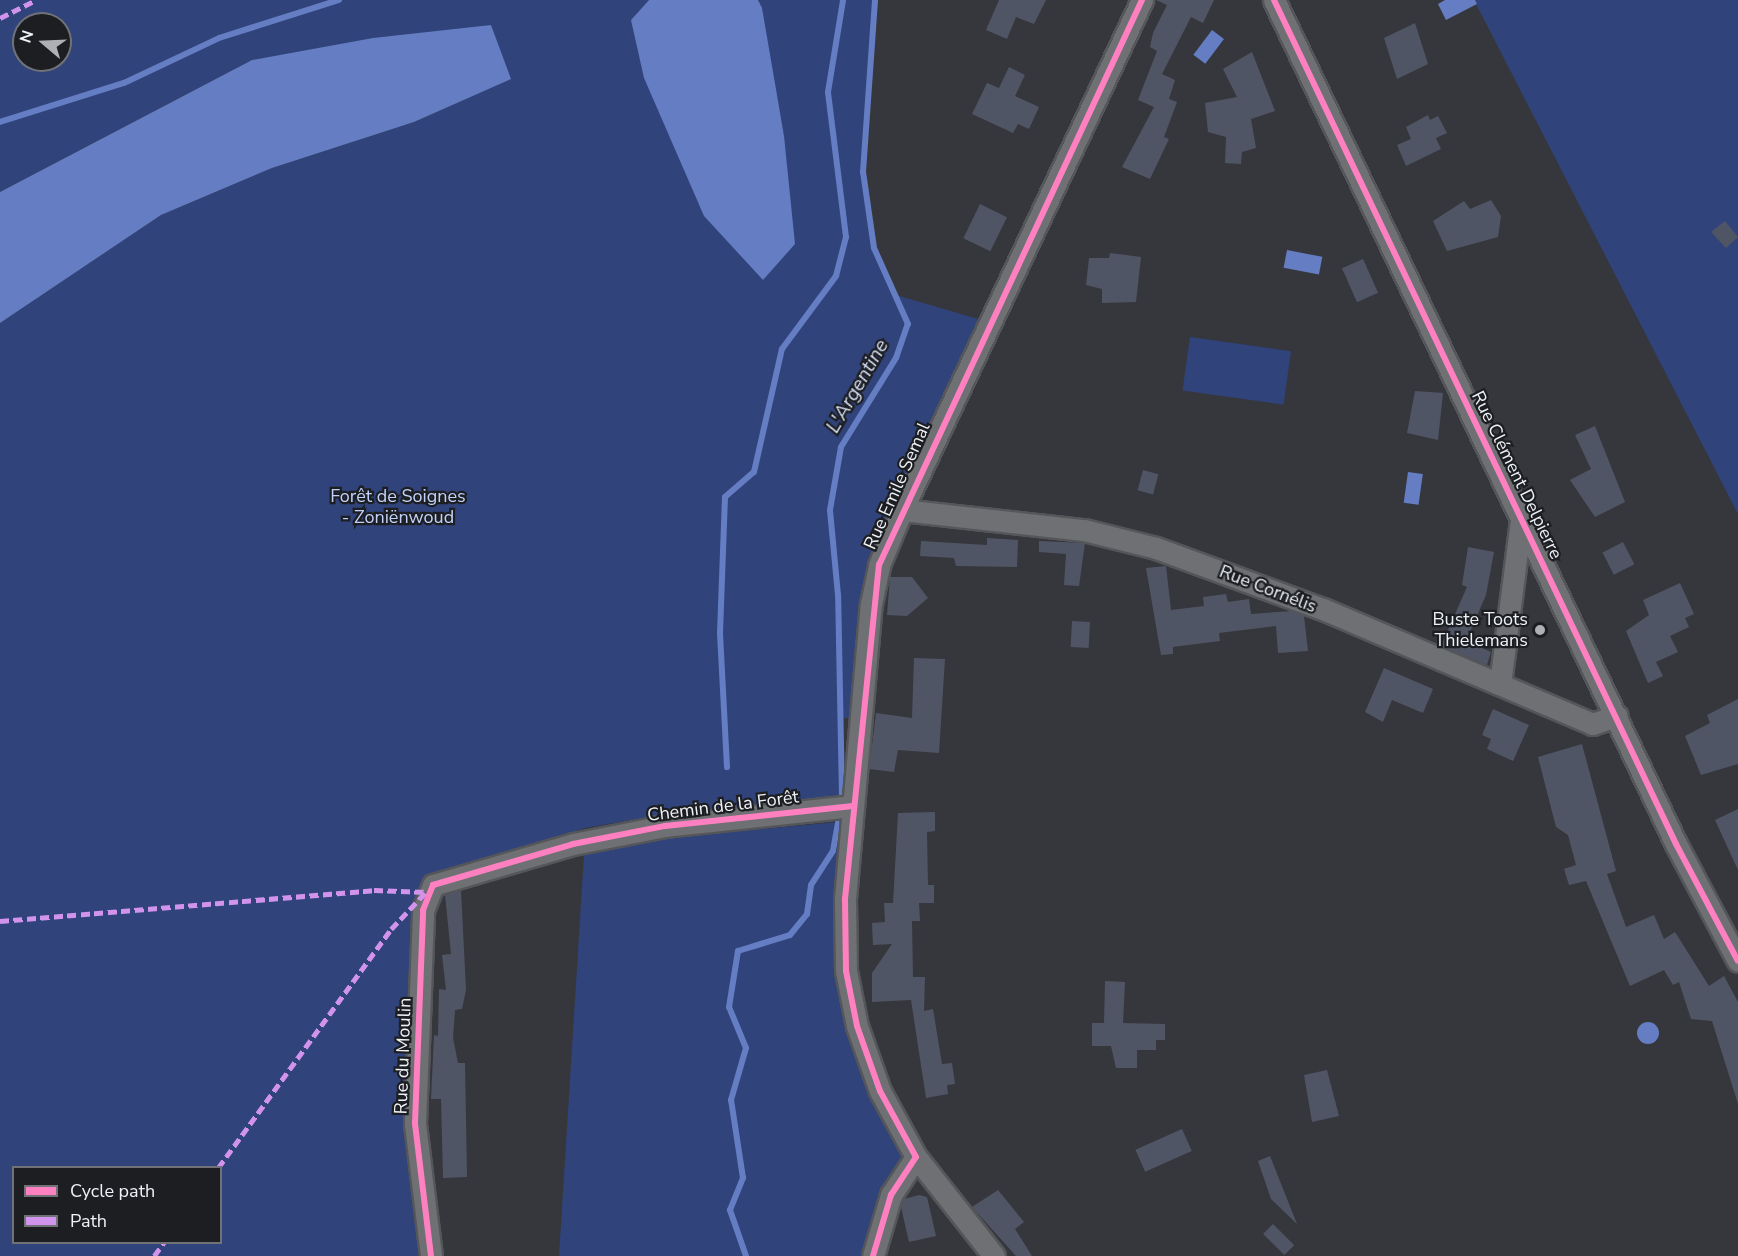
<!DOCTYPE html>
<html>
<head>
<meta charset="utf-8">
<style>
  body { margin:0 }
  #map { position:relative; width:1738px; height:1256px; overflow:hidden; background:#36373c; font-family:"Nunito Sans",sans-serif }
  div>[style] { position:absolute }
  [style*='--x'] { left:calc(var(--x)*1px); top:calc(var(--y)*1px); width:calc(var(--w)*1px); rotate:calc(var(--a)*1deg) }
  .green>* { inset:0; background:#30437b; transform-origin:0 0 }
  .water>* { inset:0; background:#647dc3; transform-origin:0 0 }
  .round { border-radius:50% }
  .stream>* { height:6px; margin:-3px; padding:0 3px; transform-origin:3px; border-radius:3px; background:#647dc3 }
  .building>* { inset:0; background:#505565; transform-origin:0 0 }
  .roads { filter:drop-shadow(2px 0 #54565a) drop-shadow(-2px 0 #54565a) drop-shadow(0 2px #54565a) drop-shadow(0 -2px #54565a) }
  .minor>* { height:21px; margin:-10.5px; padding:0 10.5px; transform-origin:10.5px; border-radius:10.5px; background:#6e7073 }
  .quiet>* { height:4.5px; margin-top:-2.25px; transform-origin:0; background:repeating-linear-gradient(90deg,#d193ec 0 9px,transparent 0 13.5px) }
  .cycleway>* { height:6px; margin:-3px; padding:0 3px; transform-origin:3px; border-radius:3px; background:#ff80c0 }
  .dots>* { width:16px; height:16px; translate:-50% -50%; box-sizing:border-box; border:3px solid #1c1e22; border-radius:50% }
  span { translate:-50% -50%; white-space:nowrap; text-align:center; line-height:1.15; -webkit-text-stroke:4.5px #1c1e22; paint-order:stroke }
  .street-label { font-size:18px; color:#eef1f6 }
  .park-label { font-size:18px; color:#c1d2fa }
  .poi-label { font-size:18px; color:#eef1f6 }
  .right { translate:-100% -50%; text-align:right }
  .water-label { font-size:20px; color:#d5def3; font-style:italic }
  .legend { position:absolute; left:12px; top:1166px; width:210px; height:78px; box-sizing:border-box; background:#1c1e22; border:2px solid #707277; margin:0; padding:8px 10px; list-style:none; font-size:18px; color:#eef1f6 }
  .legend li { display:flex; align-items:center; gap:12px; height:30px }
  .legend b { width:30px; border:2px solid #707277 }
  .north { position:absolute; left:12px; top:12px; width:60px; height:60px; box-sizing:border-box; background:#1c1e22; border:2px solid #707277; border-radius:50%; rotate:289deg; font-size:16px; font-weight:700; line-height:24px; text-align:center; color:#eef1f6 }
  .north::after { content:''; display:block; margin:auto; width:21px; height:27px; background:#aeb0b5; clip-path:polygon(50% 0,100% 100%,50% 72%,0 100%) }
</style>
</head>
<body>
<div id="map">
  <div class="green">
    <div style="clip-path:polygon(evenodd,0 0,649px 0,631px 20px,784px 136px,758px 0,875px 0,863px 172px,874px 248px,896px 295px,978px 319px,872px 562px,858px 617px,851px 718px,842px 718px,842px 797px,660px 815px,585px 828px,427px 880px,405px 1125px,419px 1256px,0 1256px,0 323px,161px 215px,272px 168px,414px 122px,510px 79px,491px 25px,252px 60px,0 192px,0 0,24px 24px,60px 24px,60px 60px,24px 60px,24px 24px,0 0,14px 1168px,220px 1168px,220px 1242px,14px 1242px,14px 1168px)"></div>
    <div style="clip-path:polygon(1474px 0,1738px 0,1738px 514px)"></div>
    <div style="left:1190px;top:337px;width:102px;height:54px;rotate:8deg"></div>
    <div style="clip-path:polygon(838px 822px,833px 850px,840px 851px,838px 972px,905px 1156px,882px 1191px,864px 1256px,559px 1256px,584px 855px,665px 838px)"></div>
  </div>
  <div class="water">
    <div style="clip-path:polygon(649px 0,758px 0,762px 8px,784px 136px,795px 244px,763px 280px,704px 216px,644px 78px,631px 20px)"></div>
    <div style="clip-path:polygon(1445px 0,1475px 0,1477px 4px,1446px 20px,1438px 4px)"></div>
    <div style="clip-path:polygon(491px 25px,511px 79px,414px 122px,272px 168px,161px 215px,0 323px,0 192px,252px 60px,373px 38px)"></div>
    <div style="left:1212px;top:30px;width:15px;height:31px;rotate:37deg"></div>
    <div style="left:1287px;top:250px;width:36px;height:18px;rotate:11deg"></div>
    <div style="left:1408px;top:472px;width:15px;height:31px;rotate:8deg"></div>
    <div class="round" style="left:1637px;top:1022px;width:22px;height:22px"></div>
  </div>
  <div class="stream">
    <div style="--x:0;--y:122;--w:130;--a:-17.5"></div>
    <div style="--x:124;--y:83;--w:105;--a:-25.3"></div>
    <div style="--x:219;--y:38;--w:126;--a:-17.6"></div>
    <div style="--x:727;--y:767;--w:134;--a:-93"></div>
    <div style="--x:720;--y:633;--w:136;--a:-87.9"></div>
    <div style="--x:725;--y:497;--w:38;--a:-41"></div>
    <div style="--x:754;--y:472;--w:126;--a:-77.2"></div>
    <div style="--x:782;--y:349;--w:91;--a:-53.5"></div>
    <div style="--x:836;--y:276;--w:40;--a:-75.6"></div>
    <div style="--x:846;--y:237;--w:146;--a:-97.1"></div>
    <div style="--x:828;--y:92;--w:93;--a:-80.7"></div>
    <div style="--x:842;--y:797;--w:202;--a:-91.1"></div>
    <div style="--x:838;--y:595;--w:85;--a:-95.4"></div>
    <div style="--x:830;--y:510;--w:64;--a:-80.1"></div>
    <div style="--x:841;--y:447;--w:105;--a:-58.3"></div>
    <div style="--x:896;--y:358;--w:36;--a:-71"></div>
    <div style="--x:908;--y:324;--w:83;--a:-114.1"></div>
    <div style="--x:874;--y:248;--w:77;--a:-98.2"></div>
    <div style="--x:863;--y:172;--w:172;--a:-86"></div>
    <div style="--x:746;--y:1256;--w:49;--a:-109.2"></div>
    <div style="--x:730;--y:1210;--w:35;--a:-68"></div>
    <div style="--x:743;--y:1178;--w:79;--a:-98.7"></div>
    <div style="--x:731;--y:1100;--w:54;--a:-73.9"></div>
    <div style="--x:746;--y:1048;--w:44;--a:-112.5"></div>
    <div style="--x:729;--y:1007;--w:57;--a:-80.9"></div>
    <div style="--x:738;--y:951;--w:54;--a:-17.1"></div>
    <div style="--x:790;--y:935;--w:27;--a:-51"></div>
    <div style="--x:807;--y:914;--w:29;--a:-82"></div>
    <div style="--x:811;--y:885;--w:40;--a:-57.1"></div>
    <div style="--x:833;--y:851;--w:29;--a:-80"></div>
  </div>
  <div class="building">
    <div style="clip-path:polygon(999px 0,1046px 0,1034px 24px,1016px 17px,1007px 39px,986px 30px)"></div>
    <div style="clip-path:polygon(1156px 0,1214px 0,1203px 23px,1191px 17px,1162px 74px,1175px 80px,1169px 99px,1177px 102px,1164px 137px,1169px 139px,1150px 179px,1122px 167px,1154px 107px,1138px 100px,1157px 51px,1150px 47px,1153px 33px,1167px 5px)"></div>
    <div style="clip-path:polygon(1415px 23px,1428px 64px,1397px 79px,1384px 38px)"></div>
    <div style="clip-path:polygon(1252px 52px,1275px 111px,1251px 119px,1256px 148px,1242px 152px,1241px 164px,1225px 163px,1226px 137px,1208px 132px,1205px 103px,1237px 97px,1223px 69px)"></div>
    <div style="clip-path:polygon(1009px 67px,1025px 75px,1015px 96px,1039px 107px,1029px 129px,1018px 124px,1013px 133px,972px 114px,987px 83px,999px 88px)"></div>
    <div style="clip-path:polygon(1428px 115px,1430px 120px,1438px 116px,1447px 133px,1436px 138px,1441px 149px,1406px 166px,1397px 145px,1411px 139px,1406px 127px)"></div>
    <div style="clip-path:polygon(1491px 200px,1501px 216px,1498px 237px,1447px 251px,1433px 221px,1464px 201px,1470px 209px)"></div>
    <div style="left:980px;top:204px;width:30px;height:38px;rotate:26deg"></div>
    <div style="clip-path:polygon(1725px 221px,1738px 237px,1726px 248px,1711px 232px)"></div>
    <div style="clip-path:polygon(1110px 253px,1141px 257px,1136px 302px,1102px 303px,1102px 289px,1086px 285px,1089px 258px,1109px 258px)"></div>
    <div style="left:1363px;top:259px;width:37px;height:23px;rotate:66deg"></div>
    <div style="clip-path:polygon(1415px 391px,1443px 393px,1438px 440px,1407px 433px)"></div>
    <div style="clip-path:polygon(1595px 426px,1625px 502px,1595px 517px,1570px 480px,1591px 469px,1575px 435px)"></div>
    <div style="left:1143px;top:470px;width:16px;height:21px;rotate:15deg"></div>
    <div style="clip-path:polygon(987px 538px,1018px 540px,1017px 567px,956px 566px,954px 558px,920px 556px,921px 541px,987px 545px)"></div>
    <div style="clip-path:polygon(1039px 541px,1085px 543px,1079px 586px,1064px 585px,1066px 554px,1039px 552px)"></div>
    <div style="left:1623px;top:542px;width:25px;height:23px;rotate:63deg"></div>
    <div style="clip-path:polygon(1468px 547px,1494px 552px,1486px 595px,1466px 641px,1491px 652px,1487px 665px,1441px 646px,1467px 587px,1462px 585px)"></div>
    <div style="clip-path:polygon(1166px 566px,1171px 610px,1204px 606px,1203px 597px,1226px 594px,1228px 602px,1249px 599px,1251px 614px,1292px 611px,1304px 616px,1308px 651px,1278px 653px,1276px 626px,1219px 633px,1220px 641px,1173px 647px,1173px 654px,1161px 655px,1146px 568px)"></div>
    <div style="clip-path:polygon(890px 577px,912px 577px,928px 598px,907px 616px,887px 615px)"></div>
    <div style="clip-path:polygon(1680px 583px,1694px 614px,1685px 618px,1689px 627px,1670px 636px,1678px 652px,1656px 662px,1663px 676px,1648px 683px,1626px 631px,1649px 615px,1643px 600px)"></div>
    <div style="left:1072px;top:621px;width:18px;height:26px;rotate:3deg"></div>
    <div style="clip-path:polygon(914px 658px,945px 659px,939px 753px,898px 750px,894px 772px,869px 769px,876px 713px,912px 718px)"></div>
    <div style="clip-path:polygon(1384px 668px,1433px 689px,1423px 713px,1392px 700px,1383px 722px,1365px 712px)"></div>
    <div style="clip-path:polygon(1738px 699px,1738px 764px,1701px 775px,1685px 736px,1710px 723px,1707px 715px)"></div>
    <div style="clip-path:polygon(1493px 709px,1529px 725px,1513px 761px,1487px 749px,1491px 739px,1482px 735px)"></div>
    <div style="clip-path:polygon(1582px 744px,1616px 871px,1607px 874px,1626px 927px,1654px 915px,1664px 939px,1675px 932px,1709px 986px,1724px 976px,1738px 1002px,1738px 1104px,1712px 1021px,1691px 1019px,1679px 982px,1673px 985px,1664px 970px,1630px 986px,1586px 881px,1569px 885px,1564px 869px,1576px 865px,1568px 835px,1556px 827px,1538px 757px)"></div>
    <div style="clip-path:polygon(1738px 809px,1738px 870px,1715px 820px)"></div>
    <div style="clip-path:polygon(935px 812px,935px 831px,927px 832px,928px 885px,934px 885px,934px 903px,919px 903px,920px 921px,912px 921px,913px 977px,925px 977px,924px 1011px,933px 1009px,942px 1064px,952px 1063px,955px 1084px,947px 1085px,948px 1094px,926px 1098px,911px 1000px,872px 1002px,872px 973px,892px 944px,873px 945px,872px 923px,885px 922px,884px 903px,893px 903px,898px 813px)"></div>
    <div style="clip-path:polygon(461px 890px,466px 990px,462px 1009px,455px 1010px,453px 1038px,458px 1063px,465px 1063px,467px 1177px,443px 1178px,441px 1099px,431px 1099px,434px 1035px,438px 1036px,439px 989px,446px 990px,442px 955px,451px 954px,445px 895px)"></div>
    <div style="clip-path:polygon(1105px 981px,1125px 982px,1123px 1023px,1165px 1024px,1165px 1040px,1156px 1040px,1156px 1050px,1137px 1050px,1137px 1068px,1116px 1068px,1111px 1046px,1092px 1046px,1092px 1023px,1104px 1023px)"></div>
    <div style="clip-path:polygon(1327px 1070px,1339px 1116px,1312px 1122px,1304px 1075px)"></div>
    <div style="left:1182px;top:1129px;width:24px;height:51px;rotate:66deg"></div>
    <div style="clip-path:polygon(1270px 1156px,1297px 1224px,1271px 1199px,1258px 1161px)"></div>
    <div style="clip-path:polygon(998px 1190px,1024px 1222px,1015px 1229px,1032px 1256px,1016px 1256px,972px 1207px)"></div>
    <div style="clip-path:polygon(919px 1195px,927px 1197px,936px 1236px,909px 1242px,901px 1207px,904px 1199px)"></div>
    <div style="left:1273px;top:1224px;width:30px;height:14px;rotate:45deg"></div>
  </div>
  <div class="roads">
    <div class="minor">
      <div style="--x:1274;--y:0;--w:935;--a:64.53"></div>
      <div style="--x:1676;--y:844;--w:132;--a:62.1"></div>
      <div style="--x:902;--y:510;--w:183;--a:6.3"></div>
      <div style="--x:1084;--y:530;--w:74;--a:14"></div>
      <div style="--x:1156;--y:548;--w:178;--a:20.1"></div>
      <div style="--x:1323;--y:609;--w:293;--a:23.1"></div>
      <div style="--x:1592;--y:724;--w:26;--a:-18"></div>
      <div style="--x:1500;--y:684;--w:165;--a:-82.7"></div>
      <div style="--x:431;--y:1256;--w:134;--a:-96.9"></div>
      <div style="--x:415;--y:1123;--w:213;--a:-87.8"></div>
      <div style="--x:423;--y:910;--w:27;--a:-68"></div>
      <div style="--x:433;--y:885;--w:146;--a:-16.3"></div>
      <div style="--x:573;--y:844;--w:94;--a:-11.1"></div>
      <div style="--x:665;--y:826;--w:189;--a:-6.1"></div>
      <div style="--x:873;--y:1256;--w:64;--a:-73.6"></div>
      <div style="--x:891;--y:1195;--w:45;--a:-56.7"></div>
      <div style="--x:994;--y:1256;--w:126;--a:-128.2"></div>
      <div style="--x:916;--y:1157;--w:75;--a:-118.6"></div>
      <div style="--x:880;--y:1091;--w:69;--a:-109.5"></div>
      <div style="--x:857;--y:1026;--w:56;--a:-101.3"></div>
      <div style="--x:846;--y:971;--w:72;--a:-90.8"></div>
      <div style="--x:845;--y:899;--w:296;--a:-85"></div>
      <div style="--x:871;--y:604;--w:40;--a:-78"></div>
      <div style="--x:879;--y:565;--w:60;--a:-67.3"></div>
      <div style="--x:902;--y:510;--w:564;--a:-64.8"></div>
    </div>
  </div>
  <div class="quiet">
    <div style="--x:0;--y:18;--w:40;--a:-26.6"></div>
    <div style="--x:0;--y:921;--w:375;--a:-4.7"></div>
    <div style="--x:374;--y:890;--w:52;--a:2.2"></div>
    <div style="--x:218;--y:1168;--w:295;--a:-54.1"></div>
    <div style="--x:391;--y:929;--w:51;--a:-46.6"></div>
    <div style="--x:154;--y:1256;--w:17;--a:-54"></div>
  </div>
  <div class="cycleway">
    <div style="--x:1274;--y:0;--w:935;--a:64.53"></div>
    <div style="--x:1676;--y:844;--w:132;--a:62.1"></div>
    <div style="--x:431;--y:1256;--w:134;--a:-96.9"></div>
    <div style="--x:415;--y:1123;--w:213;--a:-87.8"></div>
    <div style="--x:423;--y:910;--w:27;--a:-68"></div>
    <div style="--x:433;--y:885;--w:146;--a:-16.3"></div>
    <div style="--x:573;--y:844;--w:94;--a:-11.1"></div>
    <div style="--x:665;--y:826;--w:189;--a:-6.1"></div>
    <div style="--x:873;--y:1256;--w:64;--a:-73.6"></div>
    <div style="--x:891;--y:1195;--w:45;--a:-56.7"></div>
    <div style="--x:916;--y:1157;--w:75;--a:-118.6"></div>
    <div style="--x:880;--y:1091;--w:69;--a:-109.5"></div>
    <div style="--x:857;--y:1026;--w:56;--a:-101.3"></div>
    <div style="--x:846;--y:971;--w:72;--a:-90.8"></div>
    <div style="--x:845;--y:899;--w:336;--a:-84.2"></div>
    <div style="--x:879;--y:565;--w:623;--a:-65.04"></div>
  </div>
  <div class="dots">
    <div style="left:1540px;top:630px;background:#aeb0b5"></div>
  </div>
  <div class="street-label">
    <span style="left:1517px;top:475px;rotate:64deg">Rue Clément Delpierre</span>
    <span style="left:897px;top:486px;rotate:-66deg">Rue Emile Semal</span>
    <span style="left:1268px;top:589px;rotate:21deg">Rue Cornélis</span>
    <span style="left:723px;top:806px;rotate:-7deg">Chemin de la Forêt</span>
    <span style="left:403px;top:1056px;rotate:-88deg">Rue du Moulin</span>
  </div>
  <div class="park-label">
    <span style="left:398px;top:507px">Forêt de Soignes<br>- Zoniënwoud</span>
  </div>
  <div class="poi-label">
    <span class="right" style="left:1528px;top:630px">Buste Toots<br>Thielemans</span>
  </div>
  <div class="water-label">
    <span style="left:857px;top:386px;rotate:-60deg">L'Argentine</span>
  </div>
  <ul class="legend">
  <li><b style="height:8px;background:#ff80c0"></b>Cycle path</li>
  <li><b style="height:8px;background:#d193ec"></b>Path</li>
  </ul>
  <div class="north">N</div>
</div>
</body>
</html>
